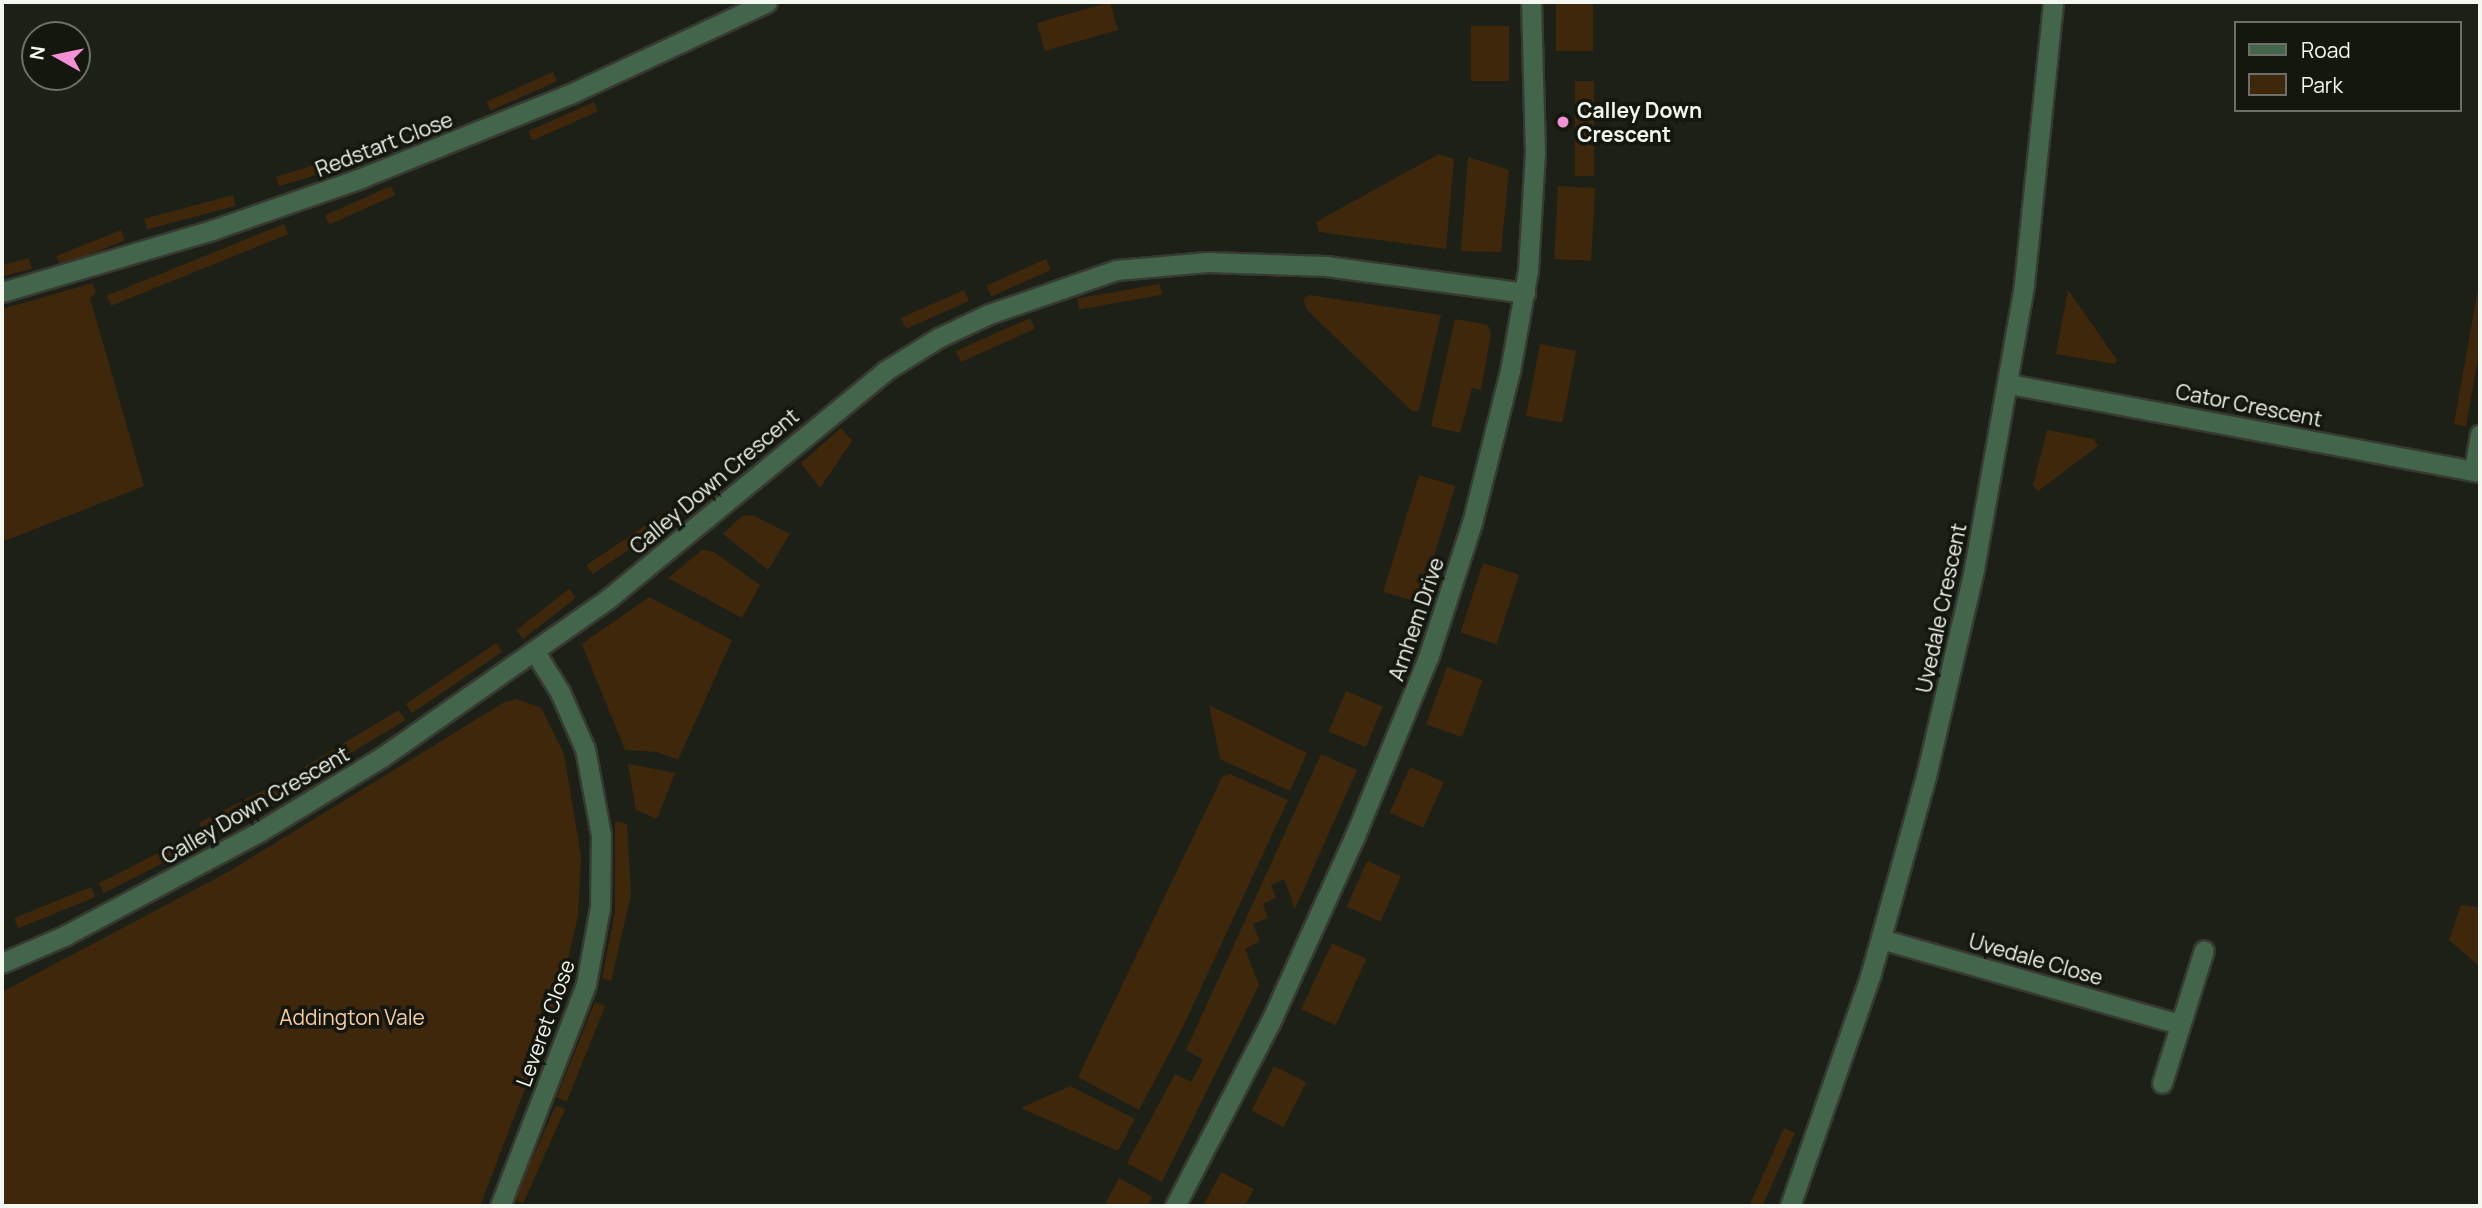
<!DOCTYPE html>
<html>
<head>
<meta charset="utf-8">
<style>
  body { margin:0 }
  #map { position:relative; width:2482px; height:1208px; overflow:hidden; background:#1d2017; font-family:Manrope,sans-serif }
  div>[style] { position:absolute }
  [style*='--x'] { left:calc(var(--x)*1px); top:calc(var(--y)*1px); width:calc(var(--w)*1px); rotate:calc(var(--a)*1deg) }
  .green>* { inset:0; background:#3f270c; transform-origin:0 0 }
  .roads { filter:drop-shadow(2px 0 #373a31) drop-shadow(-2px 0 #373a31) drop-shadow(0 2px #373a31) drop-shadow(0 -2px #373a31) }
  .minor>* { height:19px; margin:-9.5px; padding:0 9.5px; transform-origin:9.5px; border-radius:9.5px; background:#42654c }
  .tertiary>* { height:19px; margin:-9.5px; padding:0 9.5px; transform-origin:9.5px; border-radius:9.5px; background:#42654c }
  .dots>* { width:19px; height:19px; translate:-50% -50%; box-sizing:border-box; border:4px solid #14170e; border-radius:50% }
  span { translate:-50% -50%; white-space:nowrap; text-align:center; line-height:1.15; -webkit-text-stroke:7px #14170e; paint-order:stroke }
  .poi-label { font-size:21px; color:#f4f6f0; font-weight:700 }
  .left { translate:0 -50%; text-align:left }
  .street-label { font-size:21px; color:#f4f6f0 }
  .park-label { font-size:21px; color:#fbcea2 }
  .frame { position:absolute; inset:0; border:4px solid #f4f6f0; pointer-events:none }
  .legend { position:absolute; left:2234px; top:21px; width:228px; height:91px; box-sizing:border-box; background:#14170e; border:2px solid #6e7068; margin:0; padding:9px 12px; list-style:none; font-size:21px; color:#f4f6f0 }
  .legend li { display:flex; align-items:center; gap:14px; height:35px }
  .legend b { width:35px; border:2px solid #6e7068 }
  .north { position:absolute; left:21px; top:21px; width:70px; height:70px; box-sizing:border-box; background:#14170e; border:2px solid #6e7068; border-radius:50%; rotate:279deg; font-size:19px; font-weight:700; line-height:28px; text-align:center; color:#f4f6f0 }
  .north::after { content:''; display:block; margin:auto; width:24px; height:32px; background:#f491d4; clip-path:polygon(50% 0,100% 100%,50% 72%,0 100%) }
</style>
</head>
<body>
<div id="map">
  <div class="green">
    <div style="left:1110px;top:2px;width:29px;height:76px;rotate:74deg"></div>
    <div style="left:1556px;top:2px;width:37px;height:49px"></div>
    <div style="left:1471px;top:26px;width:38px;height:55px"></div>
    <div style="left:553px;top:72px;width:10px;height:73px;rotate:66deg"></div>
    <div style="left:1575px;top:81px;width:19px;height:95px"></div>
    <div style="left:594px;top:102px;width:10px;height:72px;rotate:66deg"></div>
    <div style="clip-path:polygon(1439px 154px,1454px 159px,1446px 249px,1319px 232px,1316px 222px)"></div>
    <div style="left:344px;top:156px;width:10px;height:71px;rotate:73deg"></div>
    <div style="clip-path:polygon(1468px 157px,1509px 170px,1501px 252px,1461px 251px)"></div>
    <div style="left:391px;top:186px;width:10px;height:72px;rotate:66deg"></div>
    <div style="left:1558px;top:186px;width:37px;height:73px;rotate:3deg"></div>
    <div style="left:233px;top:195px;width:11px;height:92px;rotate:75deg"></div>
    <div style="left:284px;top:224px;width:11px;height:191px;rotate:68deg"></div>
    <div style="left:121px;top:230px;width:11px;height:70px;rotate:68deg"></div>
    <div style="left:29px;top:258px;width:11px;height:28px;rotate:75deg"></div>
    <div style="left:1046px;top:259px;width:12px;height:65px;rotate:66deg"></div>
    <div style="clip-path:polygon(93px 283px,96px 293px,90px 298px,144px 486px,2px 542px,2px 309px)"></div>
    <div style="clip-path:polygon(2479px 283px,2480px 348px,2466px 426px,2454px 424px)"></div>
    <div style="left:1160px;top:284px;width:11px;height:84px;rotate:80deg"></div>
    <div style="left:964px;top:290px;width:12px;height:69px;rotate:66deg"></div>
    <div style="clip-path:polygon(2068px 290px,2117px 360px,2115px 364px,2056px 354px)"></div>
    <div style="clip-path:polygon(1310px 295px,1441px 315px,1419px 411px,1412px 411px,1307px 310px,1303px 299px)"></div>
    <div style="left:1030px;top:318px;width:12px;height:81px;rotate:66deg"></div>
    <div style="clip-path:polygon(1455px 319px,1488px 325px,1491px 333px,1481px 390px,1472px 388px,1460px 433px,1431px 426px)"></div>
    <div style="left:1540px;top:344px;width:37px;height:73px;rotate:11deg"></div>
    <div style="clip-path:polygon(841px 428px,852px 441px,820px 488px,801px 463px)"></div>
    <div style="clip-path:polygon(2047px 430px,2094px 439px,2098px 446px,2038px 491px,2033px 485px)"></div>
    <div style="left:1419px;top:475px;width:38px;height:122px;rotate:17deg"></div>
    <div style="left:677px;top:504px;width:11px;height:109px;rotate:56deg"></div>
    <div style="clip-path:polygon(752px 515px,790px 534px,768px 570px,723px 534px,742px 516px)"></div>
    <div style="clip-path:polygon(702px 550px,714px 552px,760px 585px,742px 618px,668px 578px)"></div>
    <div style="left:1483px;top:563px;width:38px;height:73px;rotate:18deg"></div>
    <div style="left:569px;top:589px;width:11px;height:67px;rotate:52deg"></div>
    <div style="clip-path:polygon(649px 597px,732px 640px,678px 760px,657px 752px,625px 750px,582px 644px)"></div>
    <div style="left:496px;top:643px;width:11px;height:109px;rotate:56deg"></div>
    <div style="left:1447px;top:667px;width:38px;height:61px;rotate:20deg"></div>
    <div style="left:1346px;top:691px;width:40px;height:44px;rotate:23deg"></div>
    <div style="clip-path:polygon(517px 699px,541px 708px,564px 754px,581px 856px,578px 916px,557px 1005px,480px 1206px,2px 1206px,2px 992px,228px 872px,503px 703px)"></div>
    <div style="clip-path:polygon(1209px 705px,1307px 753px,1290px 791px,1220px 759px)"></div>
    <div style="left:399px;top:710px;width:12px;height:110px;rotate:59deg"></div>
    <div style="clip-path:polygon(1321px 754px,1357px 770px,1295px 909px,1284px 879px,1271px 885px,1276px 898px,1263px 904px,1268px 918px,1253px 924px,1260px 941px,1245px 949px,1259px 985px,1162px 1182px,1127px 1163px,1175px 1074px,1191px 1082px,1203px 1060px,1186px 1050px)"></div>
    <div style="clip-path:polygon(628px 764px,675px 773px,657px 819px,636px 810px)"></div>
    <div style="left:1410px;top:767px;width:37px;height:50px;rotate:24deg"></div>
    <div style="left:297px;top:773px;width:11px;height:110px;rotate:63deg"></div>
    <div style="clip-path:polygon(1230px 774px,1288px 800px,1182px 1029px,1139px 1110px,1078px 1077px,1222px 777px)"></div>
    <div style="clip-path:polygon(615px 821px,627px 824px,631px 895px,611px 981px,602px 978px,615px 912px)"></div>
    <div style="left:172px;top:846px;width:11px;height:82px;rotate:63deg"></div>
    <div style="left:1367px;top:861px;width:37px;height:50px;rotate:24deg"></div>
    <div style="left:91px;top:887px;width:11px;height:83px;rotate:68deg"></div>
    <div style="clip-path:polygon(2461px 905px,2478px 907px,2480px 967px,2449px 940px)"></div>
    <div style="left:1332px;top:943px;width:38px;height:73px;rotate:25deg"></div>
    <div style="left:595px;top:1002px;width:11px;height:103px;rotate:22deg"></div>
    <div style="left:1274px;top:1066px;width:36px;height:50px;rotate:27deg"></div>
    <div style="clip-path:polygon(1070px 1086px,1135px 1119px,1118px 1151px,1021px 1108px)"></div>
    <div style="left:556px;top:1105px;width:10px;height:103px;rotate:24deg"></div>
    <div style="left:1784px;top:1128px;width:12px;height:83px;rotate:24deg"></div>
    <div style="clip-path:polygon(1221px 1172px,1254px 1189px,1245px 1206px,1203px 1206px)"></div>
    <div style="clip-path:polygon(1119px 1178px,1153px 1197px,1148px 1206px,1104px 1206px)"></div>
  </div>
  <div class="roads">
    <div class="minor">
      <div style="--x:2;--y:292;--w:219;--a:-16.4"></div>
      <div style="--x:212;--y:230;--w:158;--a:-19.2"></div>
      <div style="--x:361;--y:178;--w:225;--a:-21.9"></div>
      <div style="--x:570;--y:94;--w:217;--a:-25"></div>
      <div style="--x:2009;--y:384;--w:479;--a:10.6"></div>
      <div style="--x:2474;--y:471;--w:37;--a:-81"></div>
      <div style="--x:1881;--y:939;--w:310;--a:15.9"></div>
      <div style="--x:2;--y:963;--w:70;--a:-23.6"></div>
      <div style="--x:66;--y:935;--w:219;--a:-28.1"></div>
      <div style="--x:259;--y:832;--w:144;--a:-31.4"></div>
      <div style="--x:382;--y:757;--w:277;--a:-35"></div>
      <div style="--x:609;--y:598;--w:357;--a:-39.4"></div>
      <div style="--x:885;--y:371;--w:62;--a:-31.9"></div>
      <div style="--x:938;--y:338;--w:56;--a:-25.2"></div>
      <div style="--x:989;--y:314;--w:134;--a:-19.1"></div>
      <div style="--x:1116;--y:270;--w:92;--a:-5"></div>
      <div style="--x:1208;--y:262;--w:118;--a:1.9"></div>
      <div style="--x:1326;--y:266;--w:201;--a:7.7"></div>
      <div style="--x:2162;--y:1083;--w:139;--a:-72.5"></div>
      <div style="--x:500;--y:1206;--w:238;--a:-68.8"></div>
      <div style="--x:586;--y:984;--w:78;--a:-79.7"></div>
      <div style="--x:600;--y:907;--w:72;--a:-89.2"></div>
      <div style="--x:601;--y:835;--w:87;--a:-100.5"></div>
      <div style="--x:585;--y:749;--w:62;--a:-113.7"></div>
      <div style="--x:560;--y:692;--w:47;--a:-122"></div>
      <div style="--x:1790;--y:1206;--w:247;--a:-70.8"></div>
      <div style="--x:1871;--y:973;--w:205;--a:-74.4"></div>
      <div style="--x:1926;--y:776;--w:212;--a:-76.9"></div>
      <div style="--x:1974;--y:569;--w:289;--a:-80"></div>
      <div style="--x:2024;--y:284;--w:283;--a:-84.1"></div>
    </div>
    <div class="tertiary">
      <div style="--x:1175;--y:1206;--w:206;--a:-62.6"></div>
      <div style="--x:1270;--y:1023;--w:203;--a:-65.6"></div>
      <div style="--x:1354;--y:838;--w:198;--a:-67.7"></div>
      <div style="--x:1429;--y:655;--w:139;--a:-72"></div>
      <div style="--x:1472;--y:523;--w:157;--a:-76"></div>
      <div style="--x:1510;--y:371;--w:103;--a:-79.9"></div>
      <div style="--x:1528;--y:270;--w:117;--a:-86.6"></div>
      <div style="--x:1535;--y:153;--w:151;--a:-91.5"></div>
    </div>
  </div>
  <div class="dots">
    <div style="left:1563px;top:122px;background:#f491d4"></div>
  </div>
  <div class="poi-label">
    <span class="left" style="left:1577px;top:122px">Calley Down<br>Crescent</span>
  </div>
  <div class="street-label">
    <span style="left:384px;top:144px;rotate:-21deg">Redstart Close</span>
    <span style="left:2249px;top:405px;rotate:11deg">Cator Crescent</span>
    <span style="left:714px;top:481px;rotate:-40deg">Calley Down Crescent</span>
    <span style="left:1941px;top:608px;rotate:-78deg">Uvedale Crescent</span>
    <span style="left:1416px;top:619px;rotate:-71deg">Arnhem Drive</span>
    <span style="left:255px;top:805px;rotate:-30deg">Calley Down Crescent</span>
    <span style="left:2036px;top:959px;rotate:16deg">Uvedale Close</span>
    <span style="left:545px;top:1023px;rotate:-70deg">Leveret Close</span>
  </div>
  <div class="park-label">
    <span style="left:352px;top:1017px">Addington Vale</span>
  </div>
  <div class="frame"></div>
  <ul class="legend">
  <li><b style="height:9px;background:#42654c"></b>Road</li>
  <li><b style="height:19px;background:#3f270c"></b>Park</li>
  </ul>
  <div class="north">N</div>
</div>
</body>
</html>
